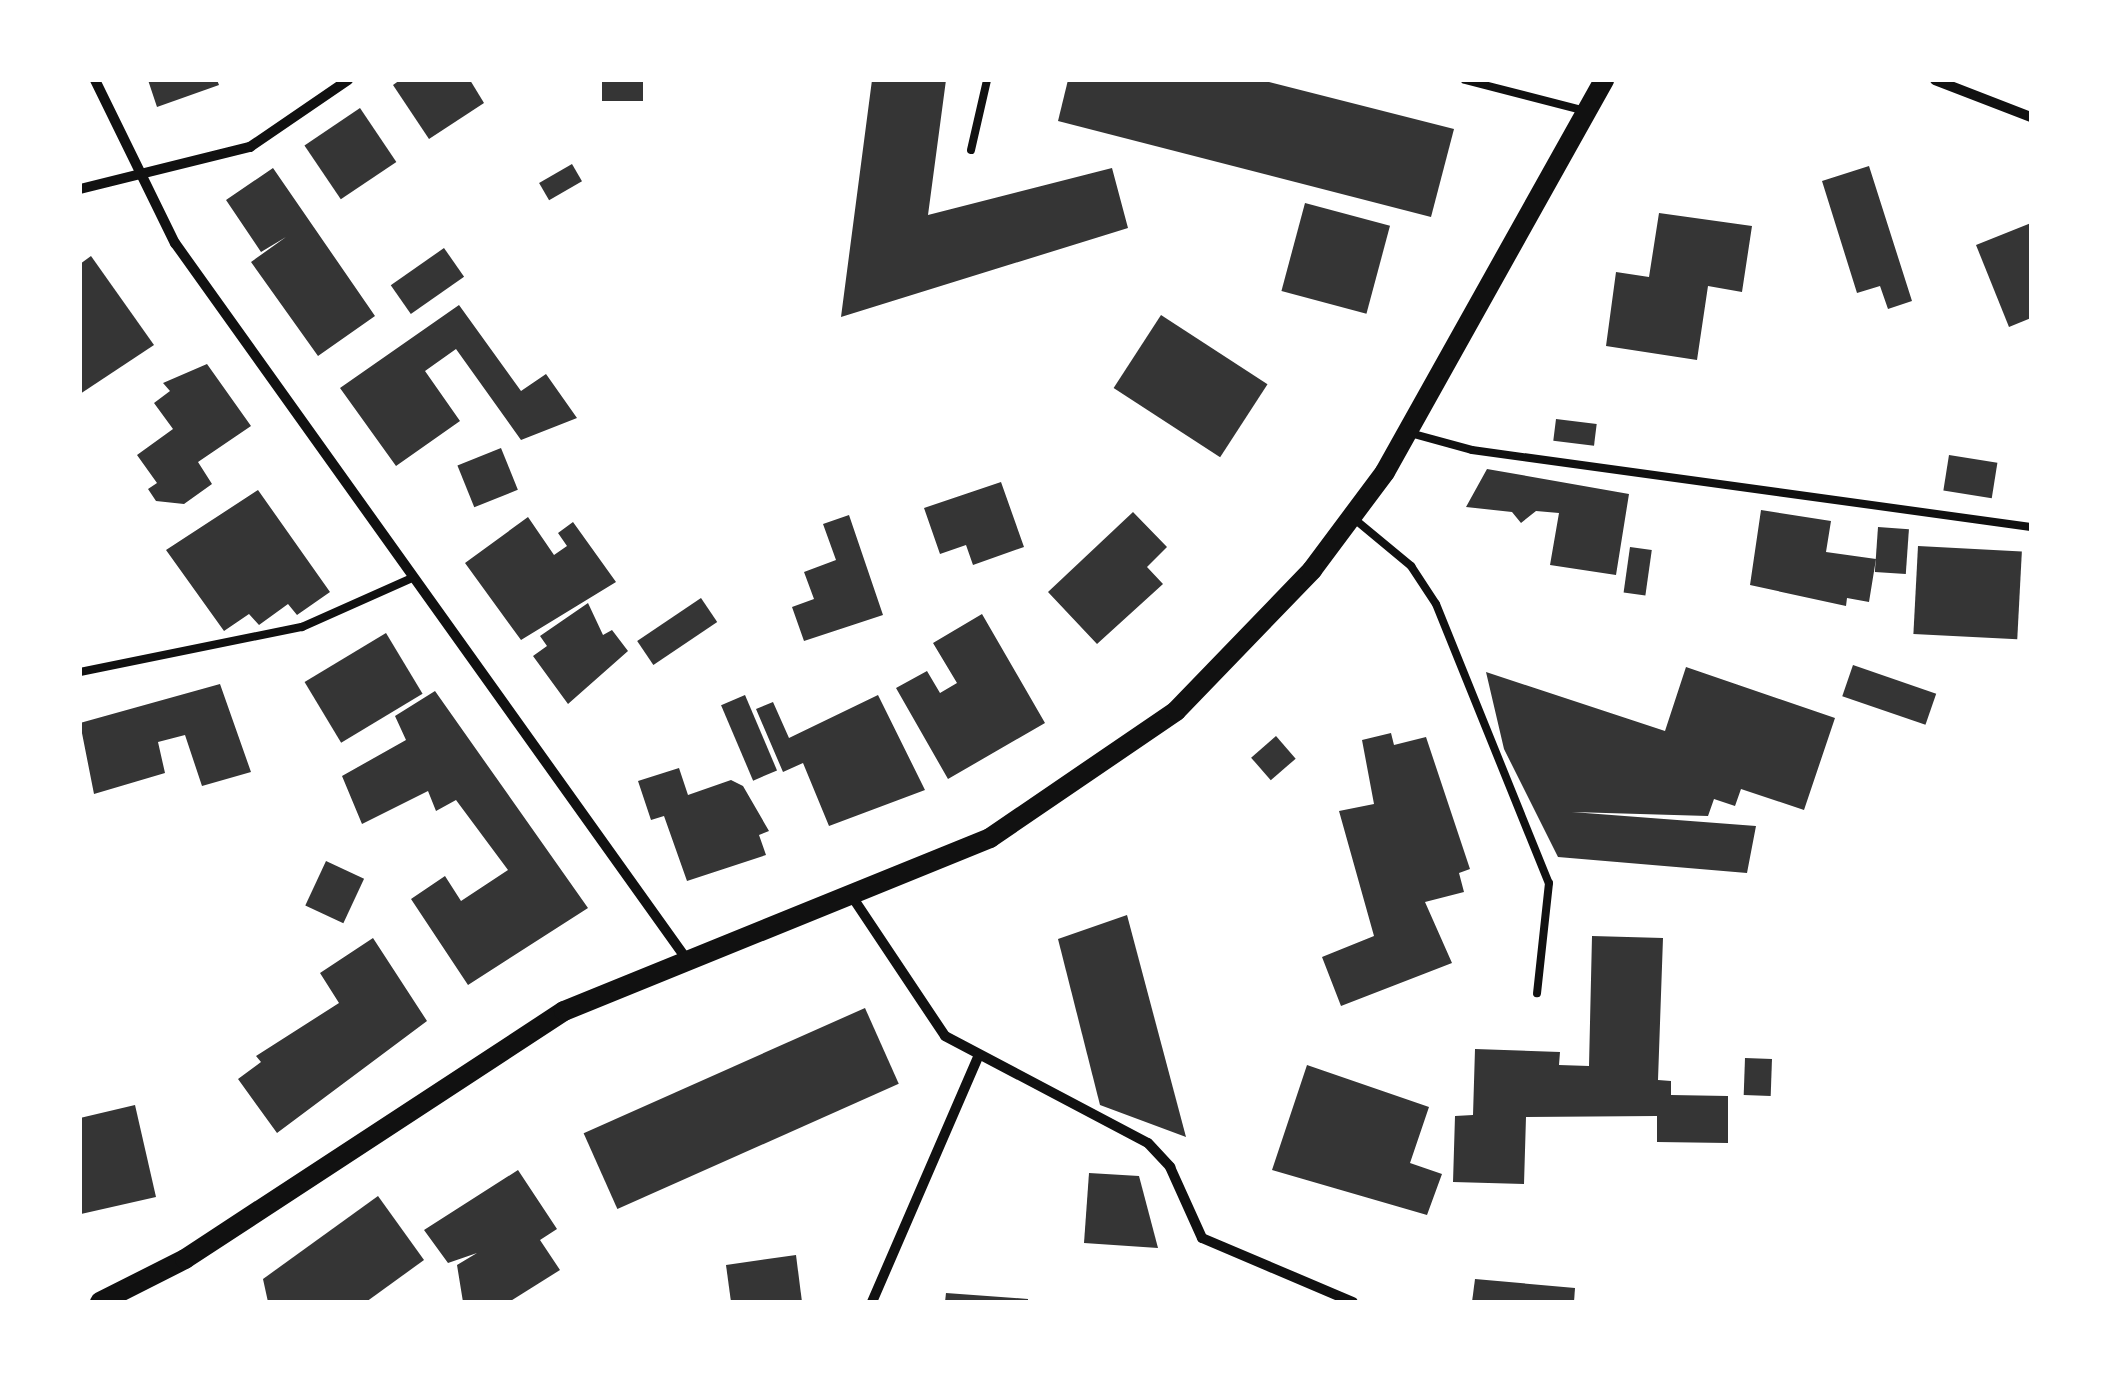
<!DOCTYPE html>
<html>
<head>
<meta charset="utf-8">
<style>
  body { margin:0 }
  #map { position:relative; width:2111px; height:1382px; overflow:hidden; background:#fff; font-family:Manrope,sans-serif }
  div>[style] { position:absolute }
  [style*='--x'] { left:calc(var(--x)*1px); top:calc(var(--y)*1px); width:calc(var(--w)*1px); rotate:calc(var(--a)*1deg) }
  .building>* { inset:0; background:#353535; transform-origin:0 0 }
  .service>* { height:8px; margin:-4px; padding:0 4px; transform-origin:4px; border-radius:4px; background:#111 }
  .minor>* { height:10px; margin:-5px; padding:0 5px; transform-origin:5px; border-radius:5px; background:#111 }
  .secondary>* { height:20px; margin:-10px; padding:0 10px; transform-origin:10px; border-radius:10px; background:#111 }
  span { translate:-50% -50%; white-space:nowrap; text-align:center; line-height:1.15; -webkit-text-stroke:8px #fff; paint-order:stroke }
  .frame { position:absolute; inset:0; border:82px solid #fff; pointer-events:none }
</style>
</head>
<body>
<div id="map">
  <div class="building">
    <div style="clip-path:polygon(148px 80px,217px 80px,219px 85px,157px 107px)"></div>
    <div style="clip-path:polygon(400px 80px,470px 80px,484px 103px,429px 139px,393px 85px)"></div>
    <div style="left:602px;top:80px;width:41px;height:21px"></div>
    <div style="clip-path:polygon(872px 80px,946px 80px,928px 215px,1112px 168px,1128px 228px,841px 317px)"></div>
    <div style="clip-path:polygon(1068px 80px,1261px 80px,1454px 129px,1431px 217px,1058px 121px)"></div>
    <div style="left:360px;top:108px;width:65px;height:67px;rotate:56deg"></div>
    <div style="left:572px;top:164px;width:20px;height:38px;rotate:60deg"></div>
    <div style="clip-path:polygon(1869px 166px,1912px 301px,1888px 309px,1880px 286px,1857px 293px,1822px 181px)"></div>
    <div style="clip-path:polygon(273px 168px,375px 316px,318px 356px,251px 262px,286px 237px,261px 252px,226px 200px)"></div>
    <div style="left:1305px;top:203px;width:88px;height:91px;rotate:15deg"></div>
    <div style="clip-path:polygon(1659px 213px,1752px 226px,1742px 292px,1708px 286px,1697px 360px,1606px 346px,1616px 272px,1649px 277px)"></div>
    <div style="clip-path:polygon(2031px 223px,2031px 318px,2009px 327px,1976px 245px)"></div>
    <div style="left:444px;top:248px;width:35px;height:65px;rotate:55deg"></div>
    <div style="clip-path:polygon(91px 256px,154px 345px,80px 394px,80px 264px)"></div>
    <div style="clip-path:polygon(459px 305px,521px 391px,546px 374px,577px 418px,521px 440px,456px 349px,425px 371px,460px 421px,396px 466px,340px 388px)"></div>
    <div style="left:1161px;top:315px;width:127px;height:87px;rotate:33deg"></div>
    <div style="clip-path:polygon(207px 364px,251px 426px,198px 462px,212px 484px,184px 504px,156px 501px,148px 489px,157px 483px,137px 455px,173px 429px,154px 403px,170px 391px,163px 383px)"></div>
    <div style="left:1556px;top:419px;width:41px;height:22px;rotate:7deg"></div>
    <div style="left:501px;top:448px;width:45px;height:47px;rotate:68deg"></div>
    <div style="left:1949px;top:455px;width:49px;height:36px;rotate:9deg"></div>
    <div style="clip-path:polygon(1487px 469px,1629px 494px,1616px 575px,1550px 565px,1559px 513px,1536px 511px,1521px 523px,1512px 512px,1466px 507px)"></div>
    <div style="clip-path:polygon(1001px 482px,1024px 547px,973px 565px,966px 545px,940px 554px,924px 508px)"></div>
    <div style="clip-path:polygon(258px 490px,330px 592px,297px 615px,288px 604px,259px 625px,249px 614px,224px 631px,166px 550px)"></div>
    <div style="clip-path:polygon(1761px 510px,1831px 521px,1826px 552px,1876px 559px,1869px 602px,1847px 598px,1846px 606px,1750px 585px)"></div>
    <div style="clip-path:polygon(1133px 512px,1167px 547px,1147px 567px,1163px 584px,1097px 644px,1048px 592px)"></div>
    <div style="clip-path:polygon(849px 515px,883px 615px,804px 641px,792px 607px,814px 599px,804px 572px,836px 560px,823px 524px)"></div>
    <div style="clip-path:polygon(528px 517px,554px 555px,567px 546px,558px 533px,573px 522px,616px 582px,521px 640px,465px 563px)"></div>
    <div style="left:1878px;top:527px;width:31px;height:45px;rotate:4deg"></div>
    <div style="left:1918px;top:546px;width:104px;height:88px;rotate:3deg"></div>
    <div style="left:1630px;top:547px;width:22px;height:46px;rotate:8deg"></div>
    <div style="left:701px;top:598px;width:29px;height:77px;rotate:56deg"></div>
    <div style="clip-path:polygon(588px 603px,603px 635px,612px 630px,628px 651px,568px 704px,533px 656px,547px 646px,540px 636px)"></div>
    <div style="clip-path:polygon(982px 614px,1045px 723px,948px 779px,896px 688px,927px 671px,940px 693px,957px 683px,933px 643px)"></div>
    <div style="left:386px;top:633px;width:71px;height:95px;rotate:59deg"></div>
    <div style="left:1853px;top:665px;width:88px;height:33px;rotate:19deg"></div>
    <div style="clip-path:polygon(1686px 667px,1835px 718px,1804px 810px,1741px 789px,1735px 806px,1714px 799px,1708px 816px,1572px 812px,1756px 826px,1747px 873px,1558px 857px,1504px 749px,1486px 672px,1665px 731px)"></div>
    <div style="clip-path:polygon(220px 684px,251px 772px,202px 786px,185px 735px,158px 742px,165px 773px,94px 794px,80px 723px)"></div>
    <div style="clip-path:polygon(435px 691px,588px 908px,468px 985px,411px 899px,445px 876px,461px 901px,508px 870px,456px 800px,436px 811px,428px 791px,362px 824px,342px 776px,406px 740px,395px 716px)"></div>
    <div style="left:745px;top:695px;width:82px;height:26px;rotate:67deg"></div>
    <div style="clip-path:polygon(878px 695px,925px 790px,829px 826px,803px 763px,783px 772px,756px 709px,773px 702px,789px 738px)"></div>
    <div style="clip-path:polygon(1391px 733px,1394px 745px,1426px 737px,1470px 869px,1459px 873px,1464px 892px,1425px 902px,1452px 963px,1341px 1006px,1322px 957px,1374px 936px,1339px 811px,1374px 804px,1362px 740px)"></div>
    <div style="left:1276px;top:736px;width:30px;height:33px;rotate:49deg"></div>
    <div style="clip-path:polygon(679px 768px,688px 795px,731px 780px,743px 786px,769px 831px,759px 835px,766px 855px,687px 881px,664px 816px,651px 820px,638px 781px)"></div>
    <div style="left:326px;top:861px;width:42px;height:49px;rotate:25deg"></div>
    <div style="clip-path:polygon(1127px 915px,1186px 1137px,1100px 1105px,1058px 939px)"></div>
    <div style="clip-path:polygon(1592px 936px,1663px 938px,1658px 1080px,1671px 1081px,1671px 1095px,1728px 1096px,1728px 1143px,1657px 1142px,1657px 1116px,1526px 1117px,1524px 1184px,1453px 1182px,1455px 1116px,1473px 1115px,1475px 1049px,1560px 1052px,1559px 1065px,1589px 1066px)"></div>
    <div style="clip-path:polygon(373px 938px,427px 1021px,277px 1133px,238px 1079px,261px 1062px,256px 1056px,339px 1003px,320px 973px)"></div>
    <div style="left:865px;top:1008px;width:83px;height:308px;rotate:66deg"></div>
    <div style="left:1745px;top:1058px;width:27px;height:37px;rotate:2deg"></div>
    <div style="clip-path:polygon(1307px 1065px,1429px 1107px,1410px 1163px,1442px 1174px,1427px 1215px,1272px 1170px)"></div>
    <div style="clip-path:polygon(135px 1105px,156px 1197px,81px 1214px,80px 1118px)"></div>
    <div style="clip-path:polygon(518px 1170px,557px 1229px,540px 1240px,560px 1270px,509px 1302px,463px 1302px,457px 1265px,477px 1253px,448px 1263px,424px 1230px)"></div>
    <div style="clip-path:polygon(1089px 1173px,1139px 1176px,1158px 1248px,1084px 1243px)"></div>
    <div style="clip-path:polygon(378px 1196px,424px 1260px,366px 1302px,268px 1302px,263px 1279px)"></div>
    <div style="clip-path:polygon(796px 1255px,802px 1302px,731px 1302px,726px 1265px)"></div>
    <div style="clip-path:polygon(1475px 1279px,1575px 1288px,1574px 1302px,1472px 1302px)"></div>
    <div style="clip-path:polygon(946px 1293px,1028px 1299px,1028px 1302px,945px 1302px)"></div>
  </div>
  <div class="service">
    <div style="--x:1465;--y:80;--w:121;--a:14.4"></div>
    <div style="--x:971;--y:150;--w:72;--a:-77.1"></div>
    <div style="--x:1410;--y:433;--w:64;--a:15.3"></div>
    <div style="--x:1472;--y:450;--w:564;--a:7.84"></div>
    <div style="--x:1352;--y:517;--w:77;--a:39.7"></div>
    <div style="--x:1411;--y:566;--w:45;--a:56.7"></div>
    <div style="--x:1436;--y:604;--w:301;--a:68"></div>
    <div style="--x:1549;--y:883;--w:111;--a:96.2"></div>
    <div style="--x:80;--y:672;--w:227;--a:-11.5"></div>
    <div style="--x:302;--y:627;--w:118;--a:-24"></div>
  </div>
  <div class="minor">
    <div style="--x:95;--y:80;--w:182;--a:63.9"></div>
    <div style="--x:175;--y:243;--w:877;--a:54.46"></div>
    <div style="--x:1935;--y:80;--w:103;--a:21.1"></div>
    <div style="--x:80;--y:189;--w:175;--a:-13.9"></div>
    <div style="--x:250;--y:147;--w:119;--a:-34.4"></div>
    <div style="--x:851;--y:895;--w:169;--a:56.3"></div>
    <div style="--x:945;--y:1036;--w:229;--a:27.8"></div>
    <div style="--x:1148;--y:1143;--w:33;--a:47"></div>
    <div style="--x:1170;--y:1167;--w:78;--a:65.7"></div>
    <div style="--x:1202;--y:1238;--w:164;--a:23"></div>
    <div style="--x:872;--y:1302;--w:267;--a:-66.6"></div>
  </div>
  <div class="secondary">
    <div style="--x:100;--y:1302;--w:95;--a:-26.8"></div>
    <div style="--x:185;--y:1259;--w:453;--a:-33.2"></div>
    <div style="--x:564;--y:1011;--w:460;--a:-22.1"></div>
    <div style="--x:990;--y:838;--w:225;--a:-34.3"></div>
    <div style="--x:1176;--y:711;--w:196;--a:-46"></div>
    <div style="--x:1312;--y:570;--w:122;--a:-53.3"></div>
    <div style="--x:1385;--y:472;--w:449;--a:-60.8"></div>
  </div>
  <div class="frame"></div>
</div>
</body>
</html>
